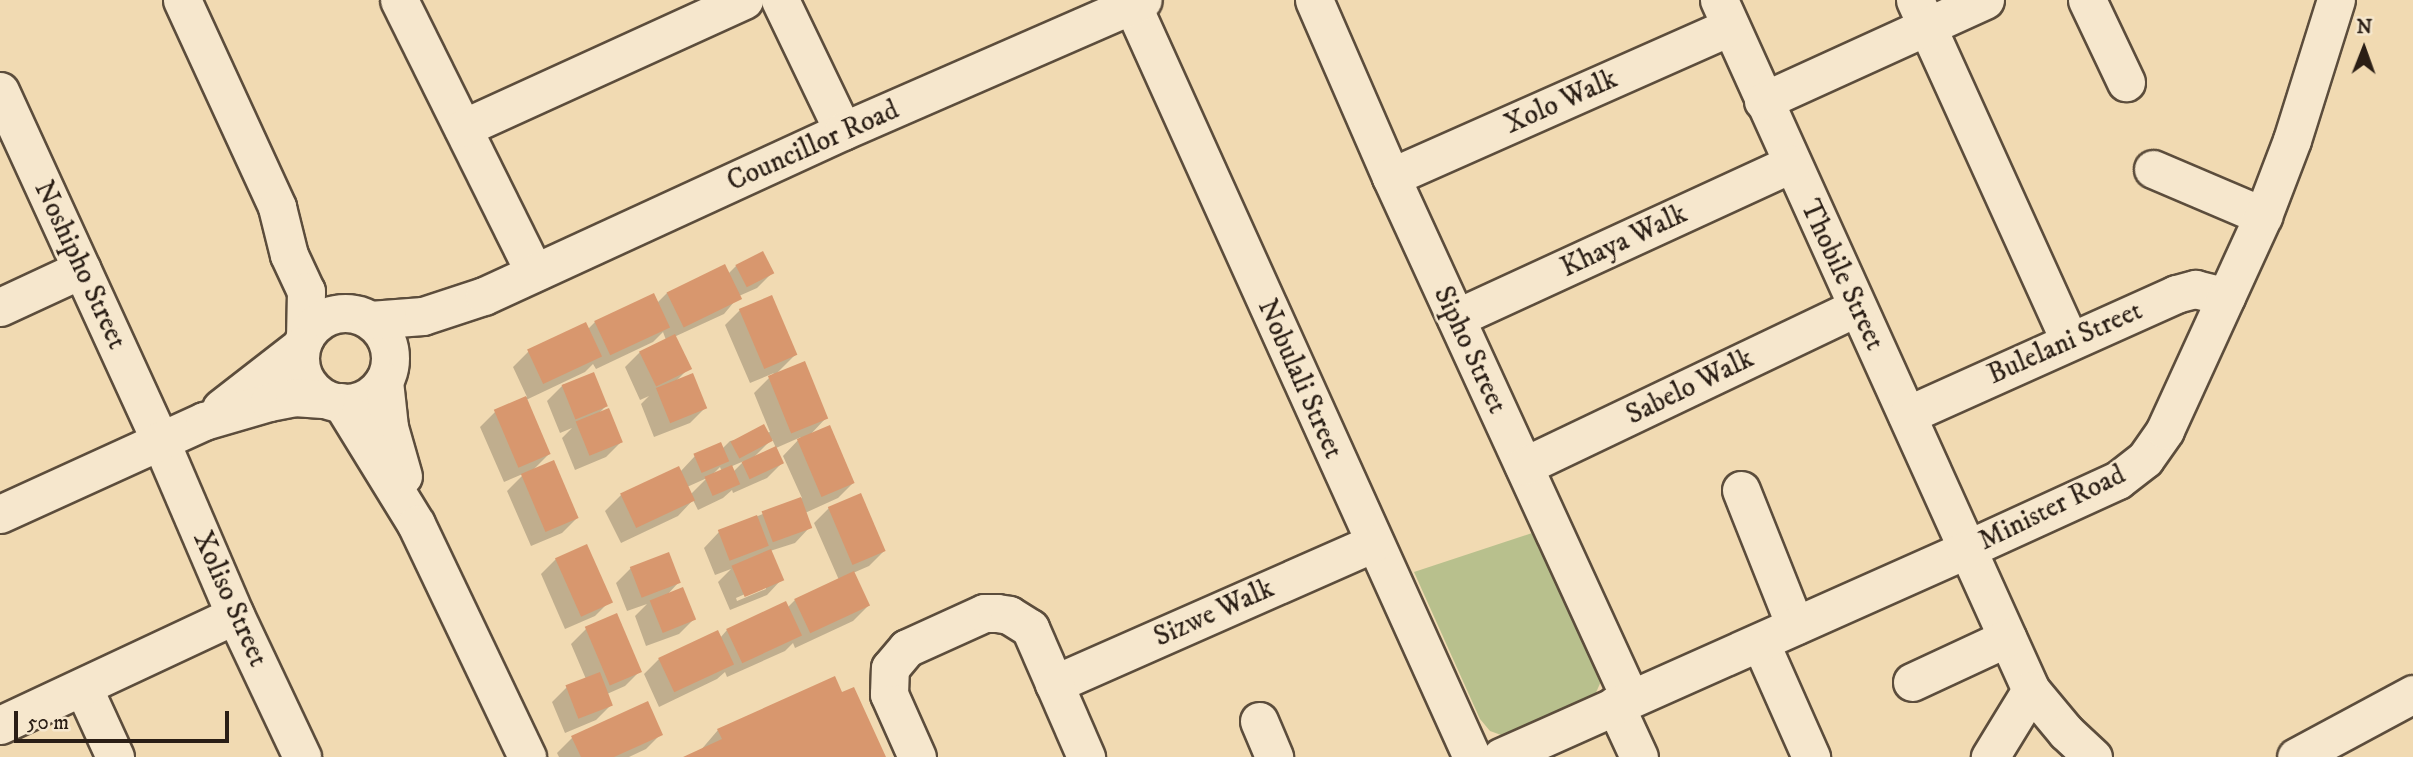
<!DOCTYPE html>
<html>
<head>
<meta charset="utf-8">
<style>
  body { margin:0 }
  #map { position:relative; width:2413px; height:757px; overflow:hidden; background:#f1dab2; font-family:"IM FELL DW Pica",serif }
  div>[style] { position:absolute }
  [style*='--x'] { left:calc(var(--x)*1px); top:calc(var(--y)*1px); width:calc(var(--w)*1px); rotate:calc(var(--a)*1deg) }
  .green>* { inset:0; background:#b8c08d }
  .shadow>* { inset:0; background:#0003 }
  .building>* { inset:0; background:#d8976e; transform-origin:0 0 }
  .roads { filter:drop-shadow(2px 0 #5c4d3c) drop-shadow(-2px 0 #5c4d3c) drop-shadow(0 2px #5c4d3c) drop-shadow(0 -2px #5c4d3c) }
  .minor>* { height:37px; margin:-18.5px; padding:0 18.5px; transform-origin:18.5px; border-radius:18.5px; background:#f6e7cd }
  .minor>.ring { margin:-18.5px; padding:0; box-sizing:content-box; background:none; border:37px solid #f6e7cd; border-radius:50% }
  span { translate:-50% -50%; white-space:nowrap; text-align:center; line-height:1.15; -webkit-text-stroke:5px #f6e7cd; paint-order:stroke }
  .street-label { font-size:28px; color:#2a1e15 }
  .north { position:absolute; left:2329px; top:14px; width:70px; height:70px; -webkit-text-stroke:5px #f6e7cd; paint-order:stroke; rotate:1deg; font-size:19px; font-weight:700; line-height:28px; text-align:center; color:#2a1e15 }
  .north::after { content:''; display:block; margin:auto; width:24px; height:32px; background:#2a1e15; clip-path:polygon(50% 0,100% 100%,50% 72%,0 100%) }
  .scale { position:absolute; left:14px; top:711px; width:215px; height:32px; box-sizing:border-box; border:4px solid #2a1e15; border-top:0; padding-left:9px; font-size:21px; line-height:24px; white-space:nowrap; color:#2a1e15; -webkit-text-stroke:5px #f6e7cd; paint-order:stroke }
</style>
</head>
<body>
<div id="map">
  <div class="green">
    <div style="clip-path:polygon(1538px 531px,1602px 679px,1594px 697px,1504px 736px,1490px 731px,1480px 719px,1414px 572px)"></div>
  </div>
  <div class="shadow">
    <div style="clip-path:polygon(762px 253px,772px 273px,757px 288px,739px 296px,724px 314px,674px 337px,689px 368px,676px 381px,705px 408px,690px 423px,654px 437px,641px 404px,649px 396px,640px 400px,625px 367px,640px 352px,666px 340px,663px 332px,653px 342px,596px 369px,593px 364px,585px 372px,526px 400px,549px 454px,532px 471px,577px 518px,562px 533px,531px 546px,507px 491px,525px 473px,504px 482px,480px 427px,495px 412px,527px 397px,513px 367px,528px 352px,586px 325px,588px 329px,595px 322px,657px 303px,667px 293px,724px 266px,728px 274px,736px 266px)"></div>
    <div style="clip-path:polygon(evenodd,740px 310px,796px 354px,775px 375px,826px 418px,809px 436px,853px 483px,838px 498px,805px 513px,810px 527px,795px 543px,770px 551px,782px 579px,767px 595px,730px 610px,718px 582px,731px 569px,715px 575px,704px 548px,719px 532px,802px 498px,783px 456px,801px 437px,776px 448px,772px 439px,753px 458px,782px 463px,767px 478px,733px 493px,732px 490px,723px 498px,698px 510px,693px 500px,678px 516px,621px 543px,605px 511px,621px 495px,678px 469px,680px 472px,695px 456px,722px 449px,730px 441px,770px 432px,754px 393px,774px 373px,750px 383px,725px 325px,740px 310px,744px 461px,733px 472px,730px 467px,744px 461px,740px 310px,720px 467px,722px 472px,711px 476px,720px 467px,740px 310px,707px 478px,690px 495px,687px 487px,707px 478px,740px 310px,766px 585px,766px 589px,737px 601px,736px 598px,766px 585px)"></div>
    <div style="clip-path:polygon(564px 384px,606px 406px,597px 415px,621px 442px,606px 457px,575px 470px,562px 438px,572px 428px,560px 433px,547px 401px)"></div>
    <div style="clip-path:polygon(829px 508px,884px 551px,869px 566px,853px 573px,868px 606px,853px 621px,795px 648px,793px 643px,785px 651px,727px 677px,725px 672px,717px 679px,659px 707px,644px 674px,659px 659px,720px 638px,727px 630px,787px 608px,795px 600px,839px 580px,814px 523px)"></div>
    <div style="clip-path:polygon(556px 559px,610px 601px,595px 616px,565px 629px,541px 574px)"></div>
    <div style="clip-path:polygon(631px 568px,679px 582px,667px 595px,694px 619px,679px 634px,646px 646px,635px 616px,647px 604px,627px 611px,616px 583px)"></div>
    <div style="clip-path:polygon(616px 615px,640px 671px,625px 686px,607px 694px,611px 705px,596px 720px,565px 733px,552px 702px,567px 687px,586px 679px,571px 644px,586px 629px)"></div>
    <div style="clip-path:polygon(842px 695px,884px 757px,687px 757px,700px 751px,718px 730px)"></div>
    <div style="clip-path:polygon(661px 734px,646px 749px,629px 757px,559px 757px,557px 753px,572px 738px)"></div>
  </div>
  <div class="building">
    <div style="left:763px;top:251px;width:25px;height:31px;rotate:63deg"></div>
    <div style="left:725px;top:264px;width:39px;height:65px;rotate:64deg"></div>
    <div style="left:654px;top:293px;width:38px;height:66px;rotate:65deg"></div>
    <div style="left:772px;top:295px;width:65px;height:36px;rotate:67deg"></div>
    <div style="left:586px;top:322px;width:38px;height:65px;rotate:65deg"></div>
    <div style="left:675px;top:334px;width:39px;height:40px;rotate:64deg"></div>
    <div style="left:805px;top:361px;width:62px;height:40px;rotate:68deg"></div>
    <div style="left:594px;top:372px;width:37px;height:35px;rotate:68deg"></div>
    <div style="left:693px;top:373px;width:38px;height:40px;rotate:68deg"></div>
    <div style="left:526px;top:396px;width:63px;height:35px;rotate:67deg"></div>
    <div style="left:609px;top:408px;width:37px;height:36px;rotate:68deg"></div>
    <div style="left:764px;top:424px;width:19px;height:38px;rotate:62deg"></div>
    <div style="left:830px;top:425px;width:63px;height:36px;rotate:67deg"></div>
    <div style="left:721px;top:442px;width:21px;height:30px;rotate:67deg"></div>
    <div style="left:776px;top:446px;width:19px;height:38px;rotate:65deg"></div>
    <div style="left:554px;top:460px;width:63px;height:36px;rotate:67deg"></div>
    <div style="left:732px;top:465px;width:21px;height:30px;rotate:67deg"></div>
    <div style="left:679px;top:466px;width:38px;height:65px;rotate:65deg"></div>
    <div style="left:861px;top:493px;width:63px;height:36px;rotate:67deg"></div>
    <div style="left:801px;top:497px;width:33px;height:42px;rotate:70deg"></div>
    <div style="left:757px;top:515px;width:33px;height:42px;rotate:69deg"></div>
    <div style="left:587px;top:544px;width:64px;height:35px;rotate:66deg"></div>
    <div style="left:771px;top:549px;width:34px;height:43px;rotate:67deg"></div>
    <div style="left:669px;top:552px;width:33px;height:42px;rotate:69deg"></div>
    <div style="left:854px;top:571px;width:38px;height:66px;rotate:65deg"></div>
    <div style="left:683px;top:587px;width:35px;height:36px;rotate:68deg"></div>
    <div style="left:786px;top:601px;width:38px;height:66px;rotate:65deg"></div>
    <div style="left:617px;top:613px;width:64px;height:35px;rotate:67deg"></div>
    <div style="left:718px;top:630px;width:38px;height:66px;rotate:65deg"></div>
    <div style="left:600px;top:672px;width:36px;height:37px;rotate:69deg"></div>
    <div style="clip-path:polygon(835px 676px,842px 692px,854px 687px,886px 757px,683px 757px,722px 739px,717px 729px)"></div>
    <div style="clip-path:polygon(648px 701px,663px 735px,614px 757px,581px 757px,571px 736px)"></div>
  </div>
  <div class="roads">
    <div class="minor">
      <div style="--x:182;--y:0;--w:228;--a:65.3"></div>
      <div style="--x:277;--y:207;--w:49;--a:76"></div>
      <div style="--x:289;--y:255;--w:40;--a:65"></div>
      <div style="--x:306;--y:291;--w:46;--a:91.2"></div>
      <div style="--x:399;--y:0;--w:304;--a:63.6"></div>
      <div style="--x:780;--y:0;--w:145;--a:64.3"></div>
      <div style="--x:1130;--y:0;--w:831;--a:65.69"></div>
      <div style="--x:1314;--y:0;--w:193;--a:66.5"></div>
      <div style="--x:1391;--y:177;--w:573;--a:65.36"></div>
      <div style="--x:1719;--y:0;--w:757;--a:65.67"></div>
      <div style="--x:2031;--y:690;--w:79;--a:121.5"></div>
      <div style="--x:1915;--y:0;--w:373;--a:65.6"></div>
      <div style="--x:2087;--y:0;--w:91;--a:64.6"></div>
      <div style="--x:0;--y:91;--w:384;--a:65.4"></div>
      <div style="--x:160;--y:440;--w:190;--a:66.8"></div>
      <div style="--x:235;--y:615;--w:157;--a:64.7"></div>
      <div style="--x:1763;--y:101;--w:244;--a:-24.5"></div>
      <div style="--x:463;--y:128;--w:309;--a:-24.5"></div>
      <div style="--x:2153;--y:169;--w:120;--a:23.1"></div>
      <div style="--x:1391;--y:177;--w:371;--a:-23.9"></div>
      <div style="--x:0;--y:307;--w:90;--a:-24.9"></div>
      <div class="ring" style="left:300px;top:313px;width:53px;height:53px"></div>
      <div style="--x:1456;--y:318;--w:369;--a:-24.7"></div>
      <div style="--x:370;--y:320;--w:53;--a:-4.3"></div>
      <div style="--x:423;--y:316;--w:64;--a:-18.2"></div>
      <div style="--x:484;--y:296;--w:395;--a:-24.7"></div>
      <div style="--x:843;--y:131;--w:327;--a:-23.6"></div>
      <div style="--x:384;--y:381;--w:46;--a:83.8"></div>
      <div style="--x:389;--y:427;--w:51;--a:74.1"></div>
      <div style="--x:341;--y:402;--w:143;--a:58.4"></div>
      <div style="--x:416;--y:524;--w:258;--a:64.5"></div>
      <div style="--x:221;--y:408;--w:101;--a:-37.8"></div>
      <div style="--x:1907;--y:415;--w:295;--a:-24.2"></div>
      <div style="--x:2176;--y:294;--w:20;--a:-15"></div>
      <div style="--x:2195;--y:289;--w:32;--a:14"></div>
      <div style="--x:1524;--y:466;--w:369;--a:-25.5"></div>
      <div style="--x:1741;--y:490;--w:146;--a:68.3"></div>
      <div style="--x:0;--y:514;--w:224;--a:-24.5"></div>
      <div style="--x:204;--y:421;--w:68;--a:-16.3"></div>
      <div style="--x:269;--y:402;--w:25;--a:-11"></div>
      <div style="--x:294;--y:397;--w:32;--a:4"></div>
      <div style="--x:1761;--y:644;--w:124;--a:66.1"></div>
      <div style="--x:1912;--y:682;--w:105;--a:-24.9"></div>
      <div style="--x:1054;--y:684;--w:349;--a:-23.8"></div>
      <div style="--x:83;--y:687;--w:77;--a:65.4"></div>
      <div style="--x:2031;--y:690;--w:55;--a:50.2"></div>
      <div style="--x:2066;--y:732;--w:37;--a:43"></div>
      <div style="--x:1615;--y:705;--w:57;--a:65.2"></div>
      <div style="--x:1259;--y:721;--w:39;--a:67"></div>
      <div style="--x:0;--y:725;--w:259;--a:-25.1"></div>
      <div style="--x:917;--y:757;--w:69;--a:-114"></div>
      <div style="--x:889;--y:694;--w:26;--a:-88"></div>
      <div style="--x:890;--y:668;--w:26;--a:-50"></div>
      <div style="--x:907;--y:648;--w:85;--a:-24.4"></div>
      <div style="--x:984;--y:613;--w:13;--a:0"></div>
      <div style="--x:997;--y:613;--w:12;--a:9"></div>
      <div style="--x:1009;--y:615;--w:25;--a:32"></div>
      <div style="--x:1030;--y:628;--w:141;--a:66.5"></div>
      <div style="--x:1501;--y:757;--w:508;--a:-24.04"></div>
      <div style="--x:1965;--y:550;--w:168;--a:-24.6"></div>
      <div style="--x:2118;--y:480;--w:34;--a:-38"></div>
      <div style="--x:2145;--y:459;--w:35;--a:-55"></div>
      <div style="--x:2165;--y:430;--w:235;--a:-65.4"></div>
      <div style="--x:2263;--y:216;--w:81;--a:-69.1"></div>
      <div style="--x:2292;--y:140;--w:147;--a:-72.6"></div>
      <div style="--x:2296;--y:757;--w:133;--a:-28.3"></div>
    </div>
  </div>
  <div class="street-label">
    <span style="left:1561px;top:102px;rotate:-24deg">Xolo Walk</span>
    <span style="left:813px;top:146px;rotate:-24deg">Councillor Road</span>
    <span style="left:1624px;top:241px;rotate:-25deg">Khaya Walk</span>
    <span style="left:80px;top:265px;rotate:65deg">Noshipho Street</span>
    <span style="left:1842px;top:275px;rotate:65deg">Thobile Street</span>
    <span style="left:2065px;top:343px;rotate:-24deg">Bulelani Street</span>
    <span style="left:1470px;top:350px;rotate:65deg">Sipho Street</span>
    <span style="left:1300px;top:379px;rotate:66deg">Nobulali Street</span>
    <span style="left:1690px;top:387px;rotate:-26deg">Sabelo Walk</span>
    <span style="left:2052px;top:508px;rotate:-26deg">Minister Road</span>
    <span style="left:230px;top:599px;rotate:66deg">Xoliso Street</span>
    <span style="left:1214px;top:613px;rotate:-24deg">Sizwe Walk</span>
  </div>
  <div class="north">N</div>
  <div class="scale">50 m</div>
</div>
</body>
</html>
